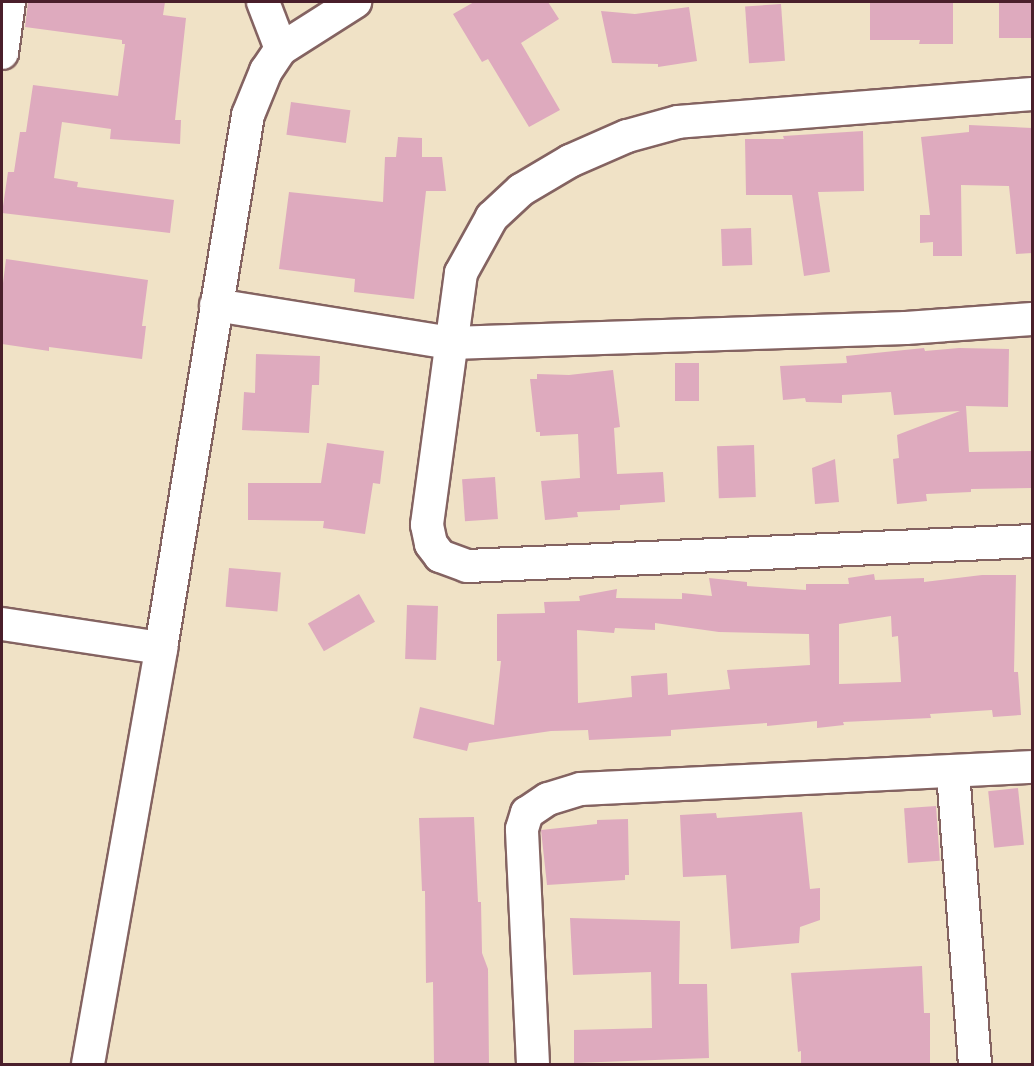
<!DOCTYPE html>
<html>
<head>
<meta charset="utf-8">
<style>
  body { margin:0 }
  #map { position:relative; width:1034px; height:1066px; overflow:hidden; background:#f0e2c6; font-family:"IM FELL Double Pica",serif }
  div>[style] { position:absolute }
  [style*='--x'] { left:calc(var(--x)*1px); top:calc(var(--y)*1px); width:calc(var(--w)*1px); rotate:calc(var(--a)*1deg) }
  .building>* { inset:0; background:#deaabe; transform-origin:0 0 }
  .roads { filter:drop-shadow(2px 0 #846361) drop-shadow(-2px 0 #846361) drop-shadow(0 2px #846361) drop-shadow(0 -2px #846361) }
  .minor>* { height:32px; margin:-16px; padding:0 16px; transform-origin:16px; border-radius:16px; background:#fff }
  span { translate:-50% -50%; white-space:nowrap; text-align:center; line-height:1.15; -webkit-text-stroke:6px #f7f3e8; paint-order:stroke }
  .frame { position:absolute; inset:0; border:3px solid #4a1f2b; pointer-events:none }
</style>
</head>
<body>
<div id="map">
  <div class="building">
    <div style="clip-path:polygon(28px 2px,165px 2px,163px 15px,186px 18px,175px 120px,181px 120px,180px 144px,110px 139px,111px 129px,62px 122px,54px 178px,78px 182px,77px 187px,174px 200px,170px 233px,2px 213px,8px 172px,14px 172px,20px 132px,26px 132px,33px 85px,118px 96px,125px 44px,122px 44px,122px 40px,25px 27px)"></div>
    <div style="clip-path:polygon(474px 2px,548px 2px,559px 19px,521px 43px,560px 110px,529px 127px,488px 59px,482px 62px,453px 14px)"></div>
    <div style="clip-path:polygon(870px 2px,953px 2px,953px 44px,919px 44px,920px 40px,870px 40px)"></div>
    <div style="left:999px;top:2px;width:33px;height:36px"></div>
    <div style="left:781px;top:4px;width:57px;height:36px;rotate:86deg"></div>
    <div style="clip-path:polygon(689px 7px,697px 61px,658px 67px,658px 64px,612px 63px,601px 11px,635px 14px)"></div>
    <div style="left:291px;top:102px;width:60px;height:33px;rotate:8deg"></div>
    <div style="clip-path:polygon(969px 125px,1032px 128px,1032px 253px,1016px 254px,1009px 186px,961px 185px,962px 256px,933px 256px,933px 242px,920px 243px,920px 215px,930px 215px,921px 137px,969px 132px)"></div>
    <div style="clip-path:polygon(863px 131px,864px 191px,818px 192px,830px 272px,804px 276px,792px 195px,746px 195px,745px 139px,784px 139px,783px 136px)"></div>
    <div style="clip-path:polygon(398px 137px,422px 138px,422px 157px,442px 157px,446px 191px,426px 191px,414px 299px,354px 292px,355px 279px,279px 269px,289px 192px,383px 202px,385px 157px,396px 157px)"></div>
    <div style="left:751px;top:228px;width:37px;height:30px;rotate:88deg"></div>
    <div style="clip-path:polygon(6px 259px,148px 280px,142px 326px,146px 326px,142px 359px,49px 347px,49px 351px,2px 344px,2px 291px)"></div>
    <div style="clip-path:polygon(924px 348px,925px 351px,959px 348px,1009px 349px,1008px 407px,966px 406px,969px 452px,1032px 451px,1032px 488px,971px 489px,971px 492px,926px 494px,927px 501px,897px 504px,893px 459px,899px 458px,897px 435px,960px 411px,894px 415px,891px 392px,842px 395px,842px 403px,806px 402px,805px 398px,783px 400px,780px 366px,847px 363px,846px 356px)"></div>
    <div style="clip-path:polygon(256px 354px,320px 356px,319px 385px,312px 385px,309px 433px,242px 430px,244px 392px,255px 393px)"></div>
    <div style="left:675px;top:363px;width:24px;height:38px"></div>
    <div style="clip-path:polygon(613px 370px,620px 427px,614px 428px,617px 474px,663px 472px,665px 502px,620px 505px,620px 510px,577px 512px,578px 517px,545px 520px,541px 481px,580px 478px,578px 434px,540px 436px,540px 432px,536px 432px,530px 379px,537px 379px,537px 374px,569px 375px)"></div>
    <div style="clip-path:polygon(327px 443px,384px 451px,380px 484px,373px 483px,365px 534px,323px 528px,324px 521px,248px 520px,248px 483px,321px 483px)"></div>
    <div style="left:754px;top:445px;width:52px;height:37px;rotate:88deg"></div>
    <div style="clip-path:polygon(835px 459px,839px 502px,815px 504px,812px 468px)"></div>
    <div style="left:495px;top:477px;width:42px;height:33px;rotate:86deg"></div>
    <div style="left:229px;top:568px;width:52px;height:39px;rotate:5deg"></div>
    <div style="clip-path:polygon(evenodd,874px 574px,875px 580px,924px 578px,924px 582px,982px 575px,1016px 575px,1014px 672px,1018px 672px,1021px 715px,993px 717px,992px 710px,930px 714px,931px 718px,843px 722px,844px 725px,817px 728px,817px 721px,767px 726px,767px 723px,671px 730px,671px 736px,589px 740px,588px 730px,551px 731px,469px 743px,467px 751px,413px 738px,420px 707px,494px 725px,501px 661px,497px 661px,497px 614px,545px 613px,544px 602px,580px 601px,579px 596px,617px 589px,616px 598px,682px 599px,682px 593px,712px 596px,709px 578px,747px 582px,747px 586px,806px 590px,806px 584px,849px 584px,848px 578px,874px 574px,891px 616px,892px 637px,898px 636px,901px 682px,839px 684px,839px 624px,891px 616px,874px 574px,655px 623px,719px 632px,809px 634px,810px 665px,727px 670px,730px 689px,668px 695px,667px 673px,631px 676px,632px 697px,578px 703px,577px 630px,614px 633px,615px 628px,655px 630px,655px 623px)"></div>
    <div style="left:359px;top:594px;width:32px;height:59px;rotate:60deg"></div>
    <div style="left:407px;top:605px;width:31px;height:54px;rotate:2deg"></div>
    <div style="left:1018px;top:788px;width:57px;height:30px;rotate:84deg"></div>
    <div style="left:936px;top:806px;width:55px;height:32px;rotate:86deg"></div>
    <div style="clip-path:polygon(802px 812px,810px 889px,820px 888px,820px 920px,800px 927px,799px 943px,731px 949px,726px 875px,683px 877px,680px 815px,716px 813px,717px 818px)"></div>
    <div style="clip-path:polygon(474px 817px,478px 902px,481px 902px,482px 953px,488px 969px,489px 1065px,434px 1065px,433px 982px,426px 983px,425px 891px,422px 891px,419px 818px)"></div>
    <div style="clip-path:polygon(628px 819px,629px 875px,625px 875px,625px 880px,547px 885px,541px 830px,597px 824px,597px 820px)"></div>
    <div style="clip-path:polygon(570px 918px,680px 921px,679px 984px,707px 984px,709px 1058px,574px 1063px,574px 1030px,652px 1028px,651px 972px,573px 975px)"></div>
    <div style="clip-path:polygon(922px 966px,924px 1013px,930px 1013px,930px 1065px,801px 1065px,801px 1051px,798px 1052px,791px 973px)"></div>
  </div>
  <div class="roads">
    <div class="minor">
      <div style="--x:263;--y:2;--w:50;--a:69"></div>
      <div style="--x:2;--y:53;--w:51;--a:-82.2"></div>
      <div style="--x:1032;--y:94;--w:355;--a:175.5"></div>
      <div style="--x:678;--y:122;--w:53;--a:164.6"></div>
      <div style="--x:627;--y:136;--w:62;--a:156.3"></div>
      <div style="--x:570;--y:161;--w:57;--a:149.4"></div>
      <div style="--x:521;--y:190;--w:40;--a:137"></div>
      <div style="--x:492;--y:217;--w:64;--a:119"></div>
      <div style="--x:461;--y:273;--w:254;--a:97.7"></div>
      <div style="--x:427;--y:525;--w:19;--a:78"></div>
      <div style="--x:431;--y:544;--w:15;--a:53"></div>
      <div style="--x:440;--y:556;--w:29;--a:20"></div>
      <div style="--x:467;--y:566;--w:566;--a:-2.53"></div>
      <div style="--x:216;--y:305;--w:238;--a:9.2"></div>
      <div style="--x:451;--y:343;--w:455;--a:-1.9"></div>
      <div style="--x:906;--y:328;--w:126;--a:-4.1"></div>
      <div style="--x:2;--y:624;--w:161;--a:8.6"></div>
      <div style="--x:953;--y:772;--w:293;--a:85.7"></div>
      <div style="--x:88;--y:1064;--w:422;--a:-80"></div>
      <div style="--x:161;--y:648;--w:540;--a:-80.73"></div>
      <div style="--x:248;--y:115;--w:48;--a:-67.8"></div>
      <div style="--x:266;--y:71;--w:27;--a:-56"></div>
      <div style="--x:281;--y:49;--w:88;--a:-32.4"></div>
      <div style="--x:533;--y:1064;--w:235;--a:-92.7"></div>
      <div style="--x:522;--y:829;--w:17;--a:-73"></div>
      <div style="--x:527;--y:813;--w:25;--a:-34"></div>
      <div style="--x:548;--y:799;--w:34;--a:-17"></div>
      <div style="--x:581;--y:789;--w:452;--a:-2.8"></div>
    </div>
  </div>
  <div class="frame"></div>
</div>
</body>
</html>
